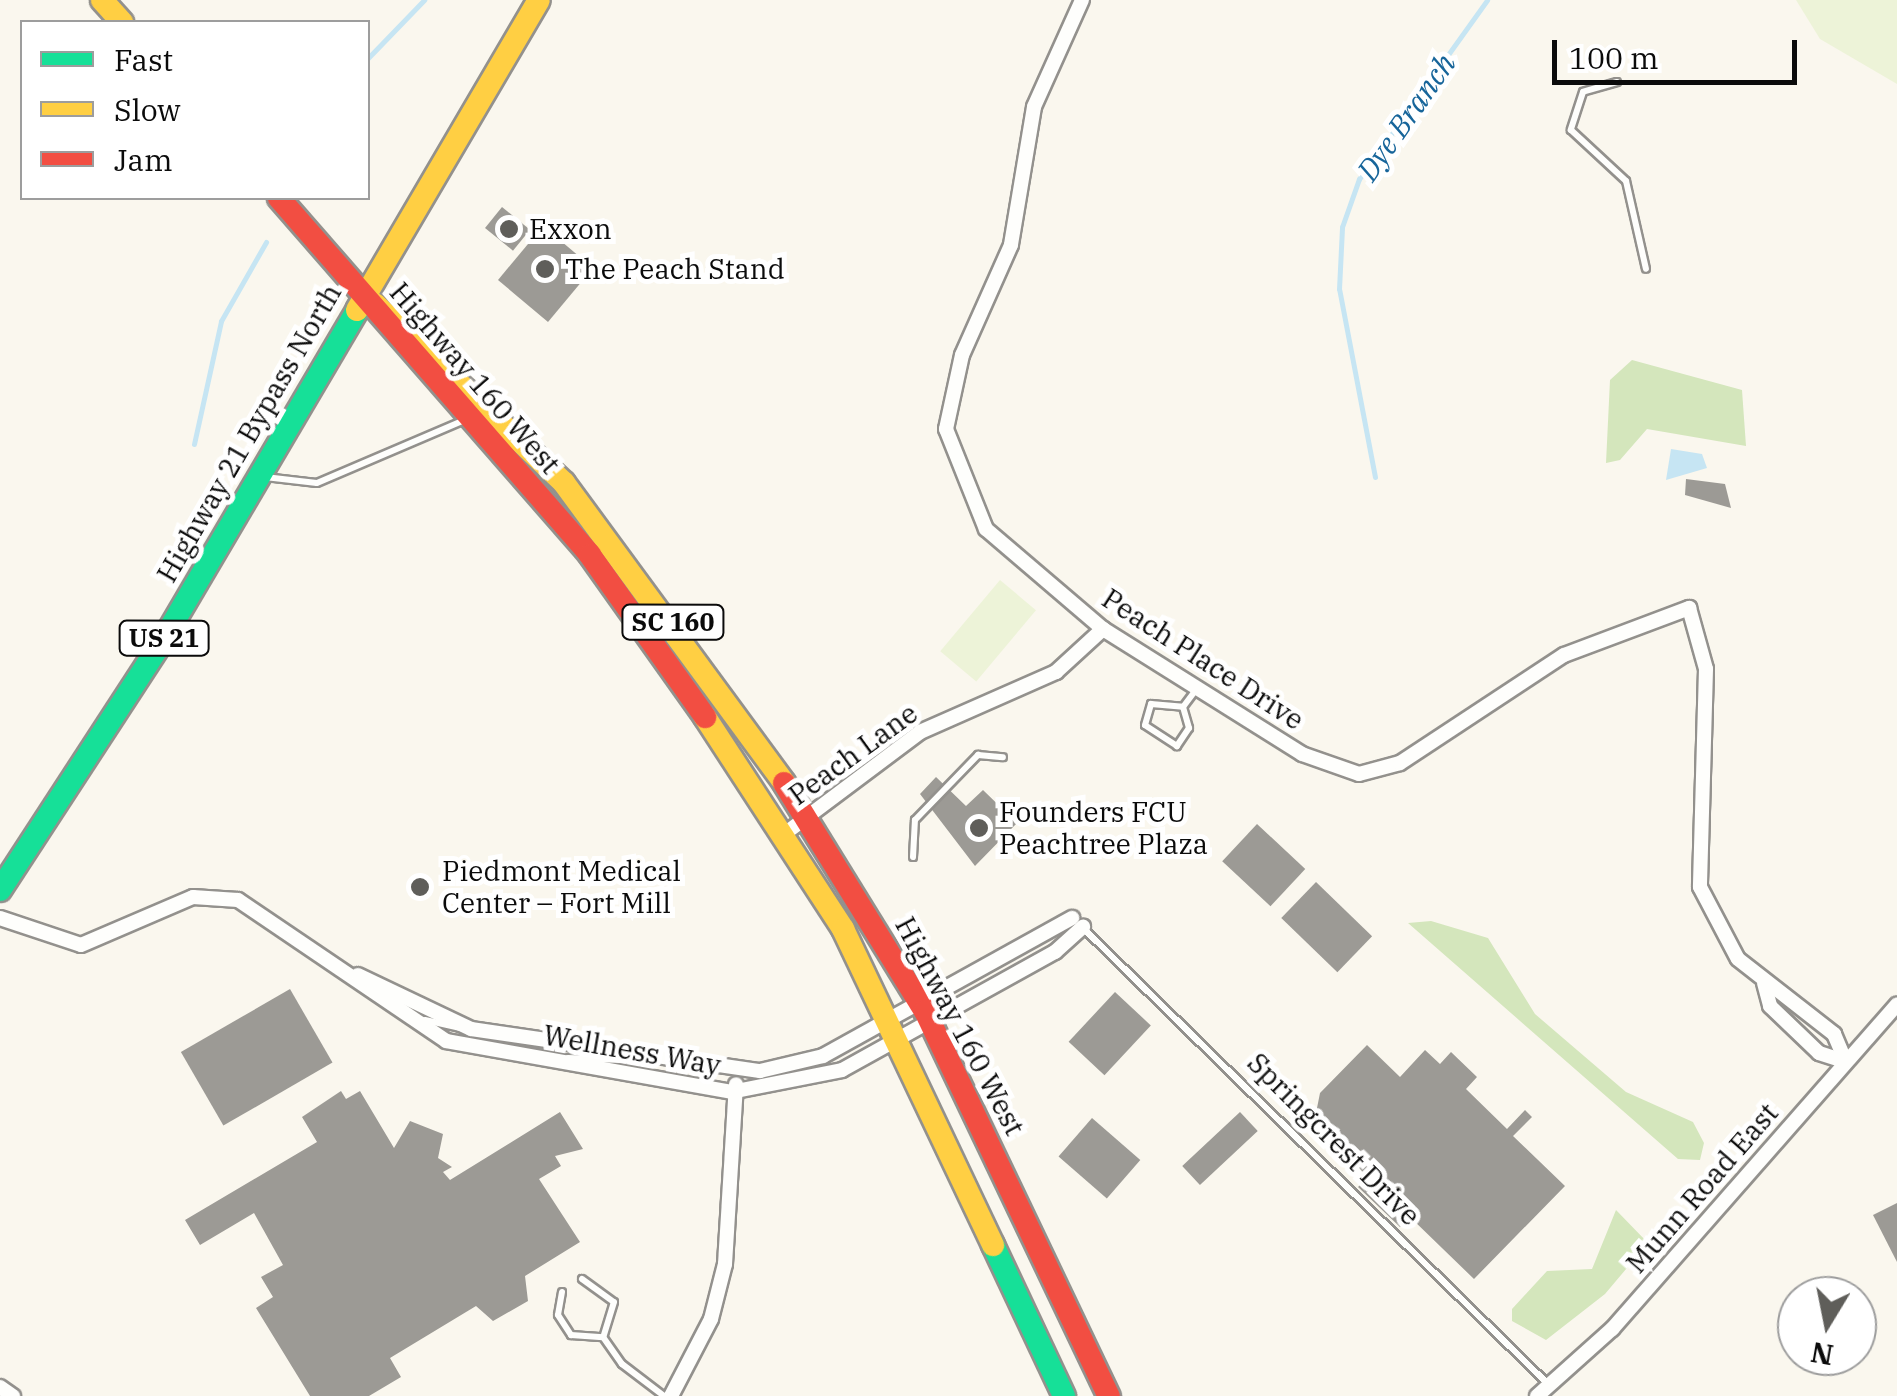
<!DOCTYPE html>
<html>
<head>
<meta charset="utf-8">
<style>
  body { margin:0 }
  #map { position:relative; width:1897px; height:1396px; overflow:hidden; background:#faf7ee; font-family:"IBM Plex Serif",serif }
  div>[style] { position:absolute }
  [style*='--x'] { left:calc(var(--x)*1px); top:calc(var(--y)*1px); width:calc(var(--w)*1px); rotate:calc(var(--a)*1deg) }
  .forest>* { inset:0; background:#d4e6bc }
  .pitch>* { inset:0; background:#edf3d8; transform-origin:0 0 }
  .water>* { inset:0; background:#c6e5f3 }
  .stream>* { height:5px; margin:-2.5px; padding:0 2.5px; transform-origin:2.5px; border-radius:2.5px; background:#c6e5f3 }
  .building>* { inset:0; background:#9c9a95; transform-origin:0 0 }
  .roads { filter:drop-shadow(2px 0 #93918d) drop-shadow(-2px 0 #93918d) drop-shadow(0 2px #93918d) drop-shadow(0 -2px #93918d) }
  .lane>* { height:6px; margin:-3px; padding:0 3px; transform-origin:3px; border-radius:3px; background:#fefefc }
  .street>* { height:14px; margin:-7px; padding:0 7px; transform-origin:7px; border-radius:7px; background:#fefefc }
  .fast>* { height:22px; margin:-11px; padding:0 11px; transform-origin:11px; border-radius:11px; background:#16e098 }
  .slow>* { height:22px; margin:-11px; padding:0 11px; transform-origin:11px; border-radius:11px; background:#ffcf43 }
  .jam>* { height:22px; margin:-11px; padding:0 11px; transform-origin:11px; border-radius:11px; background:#f24e42 }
  .dots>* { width:28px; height:28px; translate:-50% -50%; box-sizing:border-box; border:5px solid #fff; border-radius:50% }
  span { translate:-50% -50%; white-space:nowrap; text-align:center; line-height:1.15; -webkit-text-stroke:10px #fff; paint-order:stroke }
  .shield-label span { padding:2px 8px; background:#fff; border:2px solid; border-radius:8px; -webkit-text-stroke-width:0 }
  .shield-label { font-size:25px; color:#0b0b0b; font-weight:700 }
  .poi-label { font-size:28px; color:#0b0b0b }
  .left { translate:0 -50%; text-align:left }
  .street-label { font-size:28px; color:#0b0b0b }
  .water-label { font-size:30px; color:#17659a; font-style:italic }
  .legend { position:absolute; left:20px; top:20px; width:350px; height:180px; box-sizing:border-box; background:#fff; border:2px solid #9d9d9d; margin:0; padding:12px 18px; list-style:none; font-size:30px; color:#0b0b0b }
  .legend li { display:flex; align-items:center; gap:20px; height:50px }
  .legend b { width:50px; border:2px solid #9d9d9d }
  .north { position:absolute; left:1777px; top:1276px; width:100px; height:100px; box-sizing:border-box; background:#fff; border:2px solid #9d9d9d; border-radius:50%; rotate:190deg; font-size:28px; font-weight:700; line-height:40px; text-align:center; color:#0b0b0b }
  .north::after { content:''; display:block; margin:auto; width:35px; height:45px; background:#5f5e5a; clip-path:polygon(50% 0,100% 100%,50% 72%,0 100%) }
  .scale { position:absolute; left:1552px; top:40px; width:245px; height:45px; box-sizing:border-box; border:5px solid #0b0b0b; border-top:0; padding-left:12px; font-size:30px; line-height:35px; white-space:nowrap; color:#0b0b0b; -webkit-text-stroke:8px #fff; paint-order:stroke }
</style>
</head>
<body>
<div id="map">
  <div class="forest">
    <div style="clip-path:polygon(1632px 360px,1742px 390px,1746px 446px,1647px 429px,1620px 460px,1606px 463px,1610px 380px)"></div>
    <div style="clip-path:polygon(1431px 921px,1488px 938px,1535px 1014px,1626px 1092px,1693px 1122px,1704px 1143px,1700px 1160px,1678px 1159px,1408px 923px)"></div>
    <div style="clip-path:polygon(1616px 1210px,1648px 1243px,1605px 1294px,1546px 1340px,1512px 1321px,1512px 1309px,1547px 1271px,1592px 1269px)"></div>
  </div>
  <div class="pitch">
    <div style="clip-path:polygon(1796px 0,1897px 0,1897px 84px,1820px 39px)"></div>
    <div style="left:1000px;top:580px;width:47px;height:93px;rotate:40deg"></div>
  </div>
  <div class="water">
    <div style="clip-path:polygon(1671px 449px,1702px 454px,1707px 468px,1666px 480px)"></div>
  </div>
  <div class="stream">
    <div style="--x:368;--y:58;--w:81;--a:-46"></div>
    <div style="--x:194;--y:444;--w:126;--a:-77.6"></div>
    <div style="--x:221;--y:321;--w:91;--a:-60.3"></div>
    <div style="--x:1375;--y:477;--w:191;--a:-100.8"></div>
    <div style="--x:1339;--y:289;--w:62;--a:-87.2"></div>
    <div style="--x:1342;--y:227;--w:51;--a:-70.5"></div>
    <div style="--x:1359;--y:179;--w:220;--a:-54.4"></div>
  </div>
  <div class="building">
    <div style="left:502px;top:207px;width:36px;height:27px;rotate:39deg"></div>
    <div style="clip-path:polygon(543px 226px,580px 257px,583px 280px,548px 322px,498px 280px)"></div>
    <div style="clip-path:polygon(1686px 479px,1725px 484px,1731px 508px,1685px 495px)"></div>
    <div style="clip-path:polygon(936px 777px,966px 806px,983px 790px,1017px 823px,975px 866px,920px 794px)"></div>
    <div style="left:1257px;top:824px;width:66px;height:51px;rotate:43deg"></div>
    <div style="left:1316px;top:882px;width:78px;height:50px;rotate:44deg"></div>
    <div style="left:290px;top:989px;width:85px;height:126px;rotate:60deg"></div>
    <div style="left:1115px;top:992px;width:49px;height:68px;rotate:43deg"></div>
    <div style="clip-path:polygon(1367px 1045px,1400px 1077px,1425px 1050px,1440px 1064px,1451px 1052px,1477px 1077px,1466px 1089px,1507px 1129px,1525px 1110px,1532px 1117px,1513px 1136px,1565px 1186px,1474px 1279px,1410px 1217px,1400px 1227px,1358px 1187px,1367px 1178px,1316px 1113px,1320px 1093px)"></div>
    <div style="clip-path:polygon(341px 1091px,346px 1099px,360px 1091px,394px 1148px,410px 1121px,443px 1134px,438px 1158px,452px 1167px,443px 1172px,450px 1180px,560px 1112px,583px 1149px,555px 1156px,561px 1166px,539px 1179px,580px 1242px,525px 1276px,528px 1301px,493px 1321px,476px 1306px,390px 1358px,401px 1377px,369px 1396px,310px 1396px,256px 1308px,273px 1297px,261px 1277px,283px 1265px,254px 1213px,200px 1245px,185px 1220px,317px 1142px,302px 1117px)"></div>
    <div style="left:1240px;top:1112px;width:26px;height:79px;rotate:47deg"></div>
    <div style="left:1092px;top:1118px;width:64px;height:51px;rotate:41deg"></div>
    <div style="clip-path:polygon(1897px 1203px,1897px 1262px,1873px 1215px)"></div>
  </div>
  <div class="roads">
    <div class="lane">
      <div style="--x:1617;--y:82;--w:35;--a:164"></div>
      <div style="--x:1583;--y:92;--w:40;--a:108"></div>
      <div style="--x:1571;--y:130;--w:75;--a:42.8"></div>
      <div style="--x:1626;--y:181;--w:90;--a:77.2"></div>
      <div style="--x:265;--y:477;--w:52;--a:6.6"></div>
      <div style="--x:317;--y:483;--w:163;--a:-23.1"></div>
      <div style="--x:1183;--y:707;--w:22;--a:74"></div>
      <div style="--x:1189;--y:728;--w:22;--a:124"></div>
      <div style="--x:1177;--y:746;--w:38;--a:-147"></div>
      <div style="--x:1145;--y:725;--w:22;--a:-74"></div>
      <div style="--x:1151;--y:704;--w:32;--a:5"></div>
      <div style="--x:1183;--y:707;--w:25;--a:-53"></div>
      <div style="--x:913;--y:857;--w:37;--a:-87"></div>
      <div style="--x:915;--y:820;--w:91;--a:-45.9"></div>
      <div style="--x:978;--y:755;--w:25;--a:5"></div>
      <div style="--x:1084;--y:929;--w:653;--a:44.44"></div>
      <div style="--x:425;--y:1020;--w:41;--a:12.7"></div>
      <div style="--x:568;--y:1058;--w:81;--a:2.1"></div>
      <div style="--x:582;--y:1279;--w:39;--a:36"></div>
      <div style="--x:614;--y:1302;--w:37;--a:107"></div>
      <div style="--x:603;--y:1337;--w:33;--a:55"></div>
      <div style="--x:622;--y:1364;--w:53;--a:37.3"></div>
      <div style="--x:562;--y:1292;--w:23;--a:100"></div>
      <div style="--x:558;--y:1315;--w:24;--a:57"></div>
      <div style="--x:571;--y:1335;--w:32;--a:4"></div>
    </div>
    <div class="street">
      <div style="--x:1082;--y:0;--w:117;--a:114.2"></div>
      <div style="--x:1034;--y:107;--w:140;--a:99.5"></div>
      <div style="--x:1011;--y:245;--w:120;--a:114"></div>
      <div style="--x:962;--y:355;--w:76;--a:102.2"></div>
      <div style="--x:946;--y:429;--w:108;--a:68.2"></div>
      <div style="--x:986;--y:529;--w:154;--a:40.5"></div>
      <div style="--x:1103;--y:629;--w:235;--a:32.1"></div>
      <div style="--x:1302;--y:754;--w:60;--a:19.3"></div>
      <div style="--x:1359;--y:774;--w:42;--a:-15"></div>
      <div style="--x:1400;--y:763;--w:196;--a:-33.4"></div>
      <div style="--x:1564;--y:655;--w:134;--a:-20.6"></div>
      <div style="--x:1689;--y:608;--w:63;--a:74.4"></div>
      <div style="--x:1706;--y:669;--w:218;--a:91.6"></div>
      <div style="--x:1700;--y:887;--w:81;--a:62.2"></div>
      <div style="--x:1738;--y:959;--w:122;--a:38"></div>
      <div style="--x:1834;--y:1034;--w:30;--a:67"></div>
      <div style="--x:787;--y:832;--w:166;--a:-36.9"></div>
      <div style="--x:920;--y:732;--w:149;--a:-23.8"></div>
      <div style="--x:1056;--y:672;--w:64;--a:-42.5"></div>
      <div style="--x:0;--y:918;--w:85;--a:18.4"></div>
      <div style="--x:81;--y:945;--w:122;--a:-23.2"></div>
      <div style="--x:193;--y:897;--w:45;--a:3.8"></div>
      <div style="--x:238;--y:900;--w:251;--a:34.1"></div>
      <div style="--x:446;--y:1041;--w:290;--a:10.1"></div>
      <div style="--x:731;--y:1092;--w:113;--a:-11.2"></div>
      <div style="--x:842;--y:1070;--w:244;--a:-29"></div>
      <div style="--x:1055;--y:952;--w:38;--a:-42"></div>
      <div style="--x:358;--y:975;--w:125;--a:25.5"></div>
      <div style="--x:471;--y:1029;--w:292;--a:8.3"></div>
      <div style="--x:760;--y:1071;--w:65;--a:-13.4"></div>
      <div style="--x:823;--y:1056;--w:285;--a:-29"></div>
      <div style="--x:1764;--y:983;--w:24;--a:75"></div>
      <div style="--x:1770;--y:1006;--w:68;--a:43.8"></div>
      <div style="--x:1819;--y:1053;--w:28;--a:18"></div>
      <div style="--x:0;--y:1387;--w:16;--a:35"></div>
      <div style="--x:671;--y:1396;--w:87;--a:-62.5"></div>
      <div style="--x:711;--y:1319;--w:57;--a:-75.7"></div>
      <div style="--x:725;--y:1264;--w:180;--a:-86.5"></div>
      <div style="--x:1537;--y:1396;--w:101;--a:-41.8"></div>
      <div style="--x:1612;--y:1329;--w:432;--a:-48.7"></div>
    </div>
    <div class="fast">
      <div style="--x:0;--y:890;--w:298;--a:-56.9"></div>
      <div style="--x:163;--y:640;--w:383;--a:-59.5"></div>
      <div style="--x:993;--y:1245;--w:167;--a:64.8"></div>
    </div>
    <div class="slow">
      <div style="--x:102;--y:0;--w:30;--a:48"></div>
      <div style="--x:375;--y:304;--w:260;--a:43.4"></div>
      <div style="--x:564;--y:483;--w:372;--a:53.7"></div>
      <div style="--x:357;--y:310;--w:359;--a:-59.6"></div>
      <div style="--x:705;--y:717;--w:253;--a:56.9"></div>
      <div style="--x:843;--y:929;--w:350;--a:64.6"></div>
    </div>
    <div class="jam">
      <div style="--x:279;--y:198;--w:473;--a:48.9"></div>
      <div style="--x:590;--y:555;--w:199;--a:54.6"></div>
      <div style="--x:784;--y:783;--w:268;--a:58.3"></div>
      <div style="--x:925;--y:1011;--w:427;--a:64.5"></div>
    </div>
  </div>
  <div class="dots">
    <div style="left:509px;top:229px;background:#5f5e5a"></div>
    <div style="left:545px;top:269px;background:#5f5e5a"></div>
    <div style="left:979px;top:828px;background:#5f5e5a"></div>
    <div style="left:420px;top:887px;background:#5f5e5a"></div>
  </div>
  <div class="shield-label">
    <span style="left:673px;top:622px">SC 160</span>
    <span style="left:164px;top:638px">US 21</span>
  </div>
  <div class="poi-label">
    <span class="left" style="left:529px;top:229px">Exxon</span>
    <span class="left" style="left:565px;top:269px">The Peach Stand</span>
    <span class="left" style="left:999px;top:828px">Founders FCU<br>Peachtree Plaza</span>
    <span class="left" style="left:442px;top:887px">Piedmont Medical<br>Center – Fort Mill</span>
  </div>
  <div class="street-label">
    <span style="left:475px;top:378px;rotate:49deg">Highway 160 West</span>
    <span style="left:249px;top:433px;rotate:-60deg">Highway 21 Bypass North</span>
    <span style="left:1203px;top:659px;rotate:33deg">Peach Place Drive</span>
    <span style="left:853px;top:754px;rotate:-36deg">Peach Lane</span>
    <span style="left:960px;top:1026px;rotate:62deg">Highway 160 West</span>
    <span style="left:632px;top:1050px;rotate:10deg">Wellness Way</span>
    <span style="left:1334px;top:1139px;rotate:45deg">Springcrest Drive</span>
    <span style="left:1702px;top:1188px;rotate:-49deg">Munn Road East</span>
  </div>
  <div class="water-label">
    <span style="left:1406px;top:117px;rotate:-55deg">Dye Branch</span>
  </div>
  <ul class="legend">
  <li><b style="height:12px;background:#16e098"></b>Fast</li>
  <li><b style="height:12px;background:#ffcf43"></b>Slow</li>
  <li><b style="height:12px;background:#f24e42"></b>Jam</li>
  </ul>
  <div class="north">N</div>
  <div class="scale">100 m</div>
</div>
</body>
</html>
